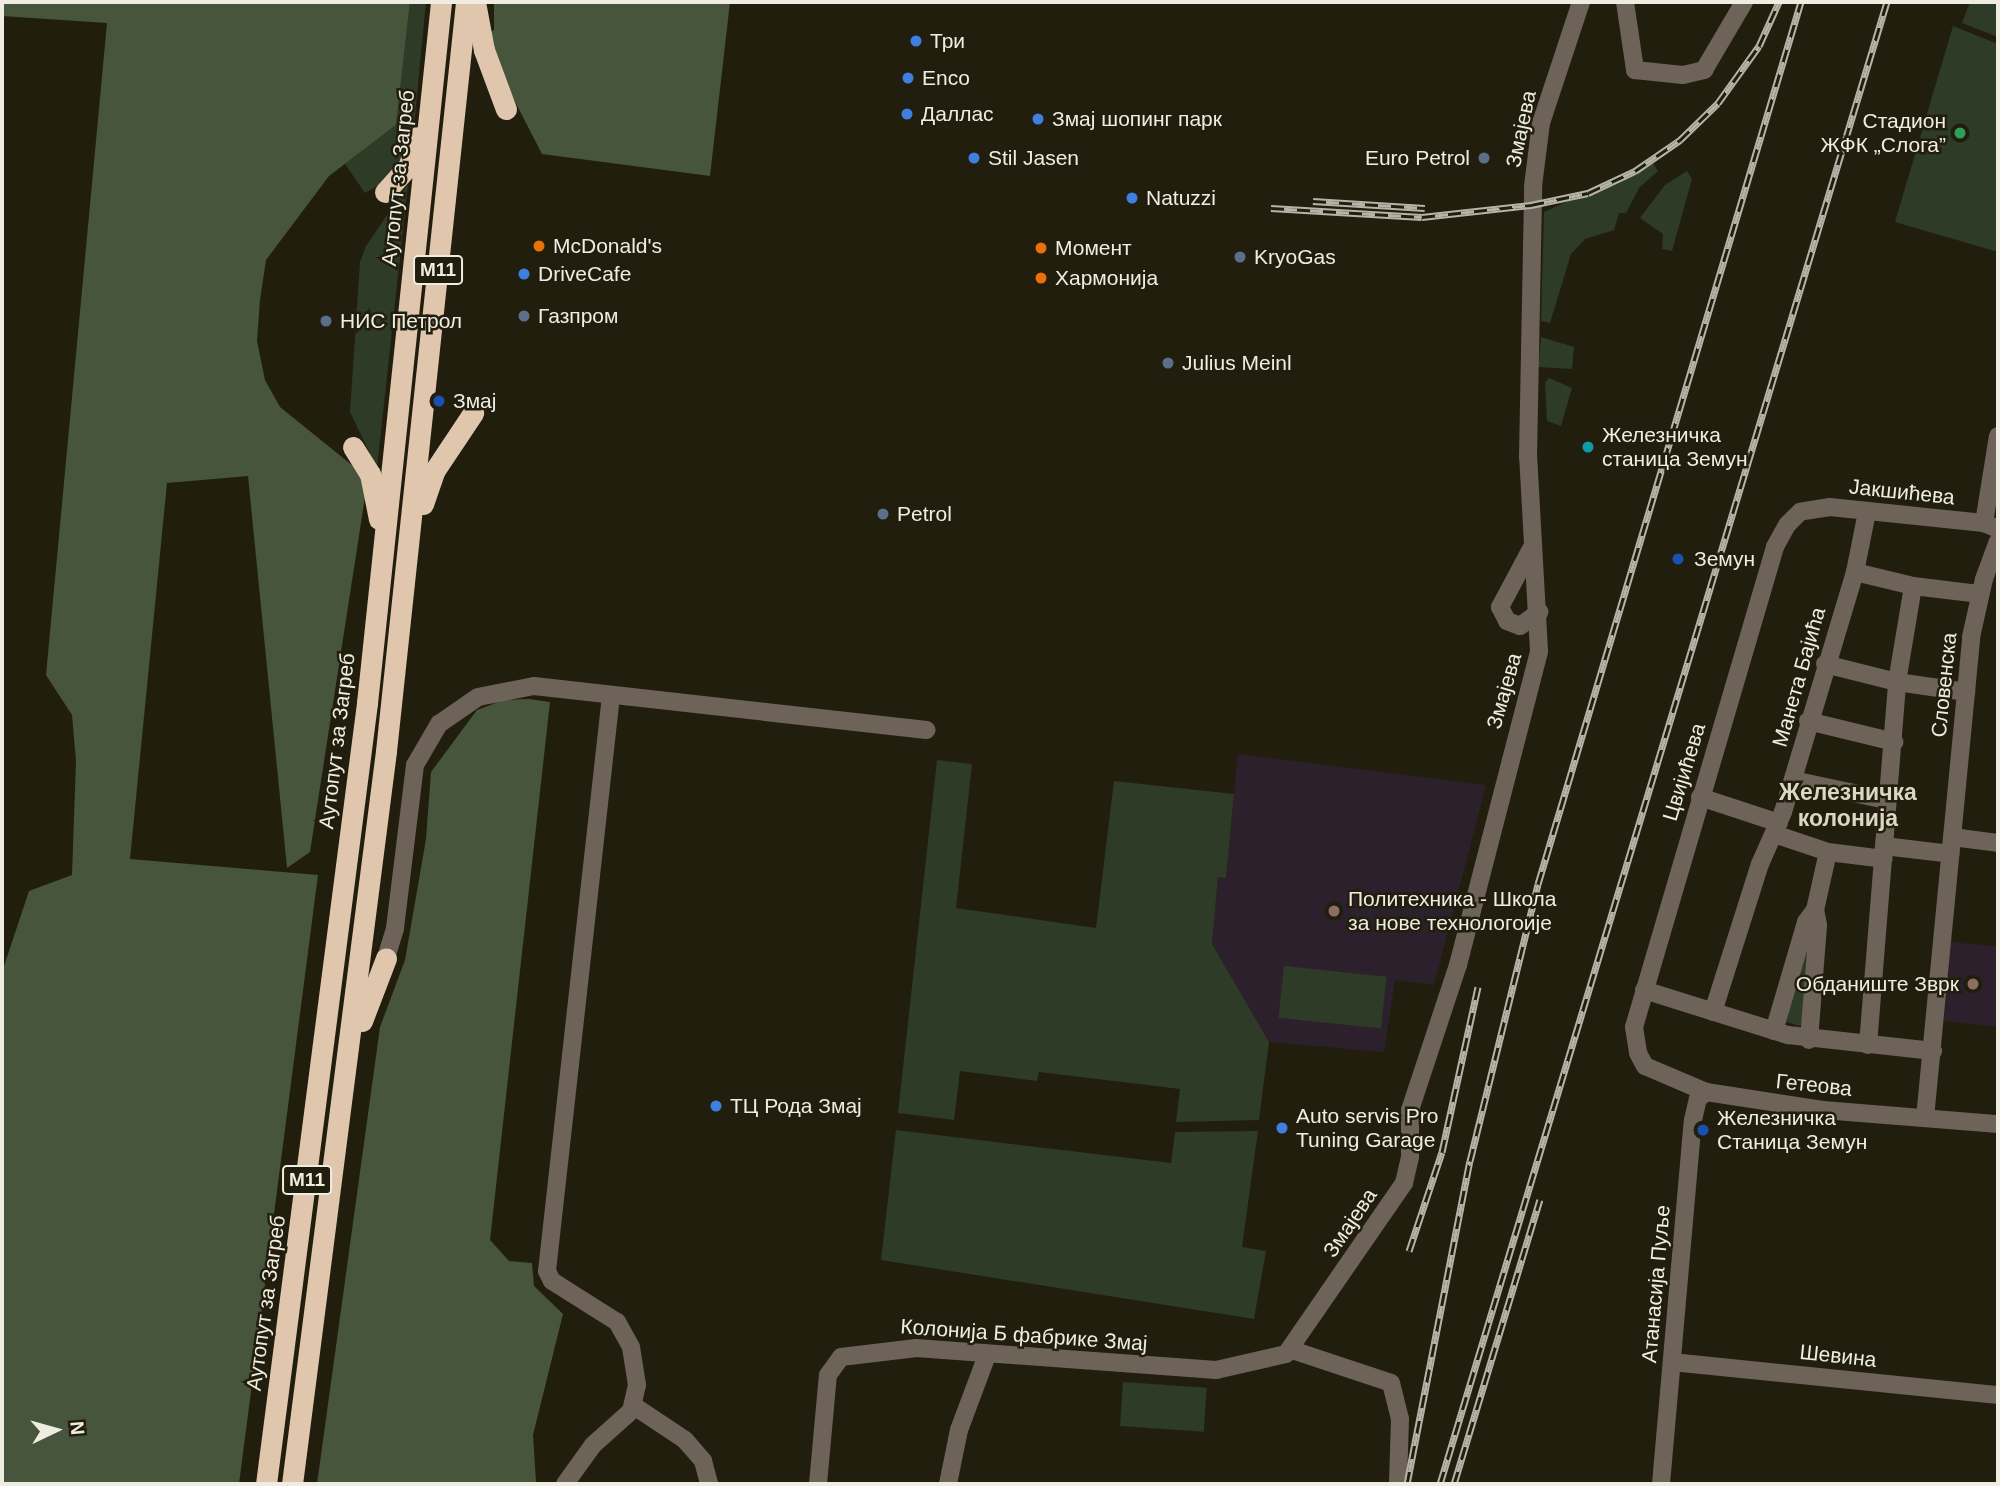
<!DOCTYPE html>
<html>
<head>
<meta charset="utf-8">
<style>
  body { margin:0 }
  #map { position:relative; width:2000px; height:1486px; overflow:hidden; background:#221e0e; font-family:Arial,sans-serif }
  div>[style] { position:absolute }
  [style*='--x'] { left:calc(var(--x)*1px); top:calc(var(--y)*1px); width:calc(var(--w)*1px); rotate:calc(var(--a)*1deg) }
  .education>* { inset:0; background:#2d202d }
  .green>* { inset:0; background:#2e3b26; transform-origin:0 0 }
  .forest>* { inset:0; background:#46553c }
  .minor>* { height:18px; margin:-9px; padding:0 9px; transform-origin:9px; border-radius:9px; background:#6e6359 }
  .highway>* { height:21px; margin:-10.5px; padding:0 10.5px; transform-origin:10.5px; border-radius:10.5px; background:#e0c6ad }
  .rail>* { height:7px; margin-top:-3.5px; transform-origin:0; background:repeating-linear-gradient(90deg,#221e0e 0 13px,#b6b3a8 0 26px); box-sizing:border-box; border-block:2px solid #b6b3a8 }
  .dots>* { width:19px; height:19px; translate:-50% -50%; box-sizing:border-box; border:4px solid #221e0e; border-radius:50% }
  span { translate:-50% -50%; white-space:nowrap; text-align:center; line-height:1.15; -webkit-text-stroke:5px #221e0e; paint-order:stroke }
  .shield-label span { padding:2px 5px; background:#221e0e; border:2px solid; border-radius:5px; -webkit-text-stroke-width:0 }
  .shield-label { font-size:19px; color:#efece2; font-weight:700 }
  .poi-label { font-size:21px; color:#efece2 }
  .left { translate:0 -50%; text-align:left }
  .right { translate:-100% -50%; text-align:right }
  .street-label { font-size:21px; color:#efece2 }
  .neighbourhood-label { font-size:23px; color:#dcd7c3; font-weight:700 }
  .frame { position:absolute; inset:0; border:4px solid #efece2; pointer-events:none }
  .north { position:absolute; left:21px; top:1395px; width:70px; height:70px; -webkit-text-stroke:5px #221e0e; paint-order:stroke; rotate:85deg; font-size:19px; font-weight:700; line-height:28px; text-align:center; color:#efece2 }
  .north::after { content:''; display:block; margin:auto; width:24px; height:32px; background:#efece2; clip-path:polygon(50% 0,100% 100%,50% 72%,0 100%) }
</style>
</head>
<body>
<div id="map">
  <div class="education">
    <div style="clip-path:polygon(1238px 754px,1486px 785px,1434px 985px,1395px 980px,1384px 1052px,1269px 1042px,1212px 944px,1218px 877px,1226px 877px)"></div>
    <div style="clip-path:polygon(1951px 942px,1998px 947px,1998px 1027px,1944px 1021px)"></div>
  </div>
  <div class="green">
    <div style="clip-path:polygon(410px 2px,426px 2px,412px 147px,386px 181px,365px 193px,345px 164px,396px 125px)"></div>
    <div style="clip-path:polygon(1970px 2px,1998px 2px,1998px 37px,1962px 23px)"></div>
    <div style="clip-path:polygon(1953px 26px,1998px 44px,1998px 252px,1895px 222px)"></div>
    <div style="clip-path:polygon(1653px 163px,1658px 171px,1639px 188px,1626px 213px,1619px 213px,1614px 230px,1585px 239px,1571px 254px,1550px 323px,1541px 321px,1544px 212px)"></div>
    <div style="clip-path:polygon(1687px 171px,1692px 179px,1672px 251px,1662px 249px,1663px 234px,1640px 218px,1665px 185px)"></div>
    <div style="clip-path:polygon(408px 184px,377px 468px,350px 412px,360px 262px,366px 246px)"></div>
    <div style="clip-path:polygon(1541px 337px,1574px 347px,1572px 369px,1538px 367px)"></div>
    <div style="clip-path:polygon(1549px 378px,1572px 388px,1561px 426px,1547px 421px,1545px 382px)"></div>
    <div style="clip-path:polygon(937px 760px,972px 764px,956px 908px,1096px 928px,1114px 781px,1234px 794px,1226px 878px,1218px 877px,1212px 944px,1269px 1042px,1259px 1120px,1176px 1122px,1180px 1089px,1039px 1072px,1037px 1081px,960px 1071px,954px 1120px,898px 1113px)"></div>
    <div style="clip-path:polygon(1810px 929px,1804px 1024px,1798px 1026px,1782px 1020px)"></div>
    <div style="left:1284px;top:966px;width:103px;height:52px;rotate:6deg"></div>
    <div style="clip-path:polygon(896px 1130px,1171px 1163px,1175px 1132px,1258px 1131px,1242px 1247px,1266px 1251px,1254px 1319px,881px 1260px)"></div>
    <div style="left:1123px;top:1382px;width:84px;height:44px;rotate:4deg"></div>
  </div>
  <div class="forest">
    <div style="clip-path:polygon(2px 2px,410px 2px,396px 125px,329px 176px,266px 260px,260px 300px,257px 341px,265px 380px,280px 407px,358px 470px,367px 484px,310px 852px,287px 868px,248px 476px,167px 483px,130px 859px,318px 875px,239px 1484px,2px 1484px,2px 972px,29px 891px,72px 875px,76px 761px,72px 715px,46px 675px,107px 23px,2px 16px)"></div>
    <div style="clip-path:polygon(494px 2px,730px 2px,710px 176px,542px 154px,506px 84px,489px 33px,494px 30px)"></div>
    <div style="clip-path:polygon(529px 699px,550px 702px,490px 1240px,509px 1261px,532px 1263px,534px 1286px,563px 1314px,533px 1435px,536px 1482px,317px 1484px,380px 1027px,405px 960px,426px 839px,431px 772px,477px 710px,504px 700px)"></div>
  </div>
  <div class="minor">
    <div style="--x:1625;--y:2;--w:69;--a:81.6"></div>
    <div style="--x:1635;--y:70;--w:48;--a:5.9"></div>
    <div style="--x:1683;--y:75;--w:22;--a:-13"></div>
    <div style="--x:1704;--y:70;--w:79;--a:-59.5"></div>
    <div style="--x:1984;--y:523;--w:88;--a:-80.9"></div>
    <div style="--x:1998;--y:529;--w:15;--a:-157"></div>
    <div style="--x:1984;--y:523;--w:155;--a:-174.1"></div>
    <div style="--x:1830;--y:507;--w:30;--a:171"></div>
    <div style="--x:1800;--y:512;--w:18;--a:135"></div>
    <div style="--x:1787;--y:525;--w:25;--a:119"></div>
    <div style="--x:1775;--y:547;--w:500;--a:106.37"></div>
    <div style="--x:1634;--y:1027;--w:26;--a:81"></div>
    <div style="--x:1638;--y:1053;--w:15;--a:62"></div>
    <div style="--x:1645;--y:1066;--w:66;--a:23.1"></div>
    <div style="--x:1706;--y:1092;--w:118;--a:8.7"></div>
    <div style="--x:1823;--y:1110;--w:176;--a:4.6"></div>
    <div style="--x:1531;--y:549;--w:66;--a:118.1"></div>
    <div style="--x:1500;--y:607;--w:16;--a:63"></div>
    <div style="--x:1507;--y:621;--w:14;--a:21"></div>
    <div style="--x:1520;--y:626;--w:24;--a:-36"></div>
    <div style="--x:1855;--y:572;--w:60;--a:13.6"></div>
    <div style="--x:1913;--y:586;--w:66;--a:6.9"></div>
    <div style="--x:1825;--y:664;--w:74;--a:14"></div>
    <div style="--x:1897;--y:682;--w:70;--a:8.2"></div>
    <div style="--x:1808;--y:721;--w:89;--a:13.7"></div>
    <div style="--x:1793;--y:780;--w:95;--a:12.1"></div>
    <div style="--x:1700;--y:797;--w:83;--a:18.2"></div>
    <div style="--x:1774;--y:834;--w:57;--a:18.4"></div>
    <div style="--x:1828;--y:852;--w:56;--a:7.1"></div>
    <div style="--x:1952;--y:837;--w:46;--a:7.4"></div>
    <div style="--x:1884;--y:846;--w:67;--a:6.8"></div>
    <div style="--x:386;--y:958;--w:31;--a:-73"></div>
    <div style="--x:395;--y:928;--w:164;--a:-83"></div>
    <div style="--x:415;--y:765;--w:48;--a:-59.7"></div>
    <div style="--x:439;--y:724;--w:47;--a:-34.7"></div>
    <div style="--x:478;--y:697;--w:57;--a:-11.1"></div>
    <div style="--x:534;--y:686;--w:395;--a:6.4"></div>
    <div style="--x:1644;--y:990;--w:151;--a:17.4"></div>
    <div style="--x:1788;--y:1035;--w:146;--a:6.3"></div>
    <div style="--x:1713;--y:1012;--w:155;--a:-72.4"></div>
    <div style="--x:1760;--y:864;--w:57;--a:-66.1"></div>
    <div style="--x:1783;--y:812;--w:251;--a:-73.3"></div>
    <div style="--x:1855;--y:572;--w:61;--a:-78.7"></div>
    <div style="--x:1774;--y:1031;--w:114;--a:-73.6"></div>
    <div style="--x:1806;--y:922;--w:15;--a:-53"></div>
    <div style="--x:1815;--y:910;--w:59;--a:-77.4"></div>
    <div style="--x:1809;--y:1040;--w:115;--a:-85.5"></div>
    <div style="--x:1818;--y:925;--w:15;--a:-101"></div>
    <div style="--x:1868;--y:1045;--w:364;--a:-85.4"></div>
    <div style="--x:1897;--y:682;--w:97;--a:-80.5"></div>
    <div style="--x:1925;--y:1118;--w:483;--a:-84.5"></div>
    <div style="--x:1971;--y:637;--w:59;--a:-77.4"></div>
    <div style="--x:1984;--y:579;--w:40;--a:-69.8"></div>
    <div style="--x:1292;--y:1350;--w:104;--a:18.4"></div>
    <div style="--x:1391;--y:1383;--w:37;--a:76"></div>
    <div style="--x:1400;--y:1419;--w:65;--a:91.8"></div>
    <div style="--x:1672;--y:1362;--w:328;--a:5.8"></div>
    <div style="--x:634;--y:1406;--w:61;--a:33.7"></div>
    <div style="--x:685;--y:1440;--w:28;--a:49"></div>
    <div style="--x:703;--y:1461;--w:24;--a:75"></div>
    <div style="--x:565;--y:1484;--w:48;--a:-54.3"></div>
    <div style="--x:593;--y:1445;--w:51;--a:-41.8"></div>
    <div style="--x:631;--y:1411;--w:27;--a:-77"></div>
    <div style="--x:637;--y:1385;--w:38;--a:-99"></div>
    <div style="--x:631;--y:1347;--w:29;--a:-119"></div>
    <div style="--x:617;--y:1322;--w:77;--a:-147.8"></div>
    <div style="--x:552;--y:1281;--w:11;--a:-117"></div>
    <div style="--x:547;--y:1271;--w:579;--a:-83.65"></div>
    <div style="--x:818;--y:1484;--w:109;--a:-84.8"></div>
    <div style="--x:828;--y:1375;--w:22;--a:-54"></div>
    <div style="--x:841;--y:1357;--w:76;--a:-6.8"></div>
    <div style="--x:916;--y:1348;--w:301;--a:4.2"></div>
    <div style="--x:1216;--y:1370;--w:72;--a:-12.9"></div>
    <div style="--x:1286;--y:1354;--w:208;--a:-55.4"></div>
    <div style="--x:1404;--y:1183;--w:27;--a:-77"></div>
    <div style="--x:1410;--y:1157;--w:47;--a:-90"></div>
    <div style="--x:1410;--y:1110;--w:153;--a:-71.7"></div>
    <div style="--x:1458;--y:965;--w:324;--a:-75.5"></div>
    <div style="--x:1539;--y:651;--w:194;--a:-93.2"></div>
    <div style="--x:1528;--y:457;--w:271;--a:-88.9"></div>
    <div style="--x:1533;--y:186;--w:64;--a:-82.8"></div>
    <div style="--x:1541;--y:123;--w:127;--a:-71.7"></div>
    <div style="--x:948;--y:1484;--w:55;--a:-78.5"></div>
    <div style="--x:959;--y:1430;--w:80;--a:-69.5"></div>
    <div style="--x:1661;--y:1484;--w:365;--a:-85"></div>
    <div style="--x:1693;--y:1120;--w:22;--a:-77"></div>
    <div style="--x:1698;--y:1099;--w:11;--a:-41"></div>
  </div>
  <div class="highway">
    <div style="--x:475;--y:2;--w:49;--a:79.4"></div>
    <div style="--x:484;--y:50;--w:63;--a:69.6"></div>
    <div style="--x:385;--y:192;--w:36;--a:-48"></div>
    <div style="--x:409;--y:165;--w:29;--a:-74"></div>
    <div style="--x:353;--y:447;--w:32;--a:58"></div>
    <div style="--x:370;--y:474;--w:46;--a:78.7"></div>
    <div style="--x:423;--y:504;--w:36;--a:-71"></div>
    <div style="--x:435;--y:470;--w:69;--a:-56.3"></div>
    <div style="--x:362;--y:1021;--w:67;--a:-69.1"></div>
    <div style="--x:266;--y:1484;--w:788;--a:-82.63"></div>
    <div style="--x:367;--y:703;--w:705;--a:-83.97"></div>
    <div style="--x:292;--y:1484;--w:739;--a:-82.69"></div>
    <div style="--x:386;--y:751;--w:753;--a:-83.9"></div>
  </div>
  <div class="rail">
    <div style="--x:1313;--y:201;--w:112;--a:3.6"></div>
    <div style="--x:1271;--y:208;--w:151;--a:3.4"></div>
    <div style="--x:1422;--y:217;--w:110;--a:-6.3"></div>
    <div style="--x:1531;--y:205;--w:58;--a:-11.9"></div>
    <div style="--x:1588;--y:193;--w:52;--a:-25.1"></div>
    <div style="--x:1635;--y:171;--w:55;--a:-34.6"></div>
    <div style="--x:1680;--y:140;--w:53;--a:-44.2"></div>
    <div style="--x:1718;--y:103;--w:70;--a:-54.3"></div>
    <div style="--x:1759;--y:46;--w:48;--a:-65.6"></div>
    <div style="--x:1409;--y:1251;--w:104;--a:-71.6"></div>
    <div style="--x:1442;--y:1152;--w:169;--a:-77.7"></div>
    <div style="--x:1407;--y:1484;--w:329;--a:-79"></div>
    <div style="--x:1470;--y:1161;--w:285;--a:-76.2"></div>
    <div style="--x:1538;--y:884;--w:920;--a:-73.4"></div>
    <div style="--x:1440;--y:1484;--w:1548;--a:-73.22"></div>
    <div style="--x:1454;--y:1484;--w:297;--a:-73.2"></div>
  </div>
  <div class="dots">
    <div style="left:916px;top:41px;background:#3f7fe0"></div>
    <div style="left:908px;top:78px;background:#3f7fe0"></div>
    <div style="left:907px;top:114px;background:#3f7fe0"></div>
    <div style="left:1038px;top:119px;background:#3f7fe0"></div>
    <div style="left:1960px;top:133px;background:#2e9e5b"></div>
    <div style="left:974px;top:158px;background:#3f7fe0"></div>
    <div style="left:1484px;top:158px;background:#5c6f8a"></div>
    <div style="left:1132px;top:198px;background:#3f7fe0"></div>
    <div style="left:539px;top:246px;background:#e8710a"></div>
    <div style="left:1041px;top:248px;background:#e8710a"></div>
    <div style="left:1240px;top:257px;background:#5c6f8a"></div>
    <div style="left:524px;top:274px;background:#3f7fe0"></div>
    <div style="left:1041px;top:278px;background:#e8710a"></div>
    <div style="left:524px;top:316px;background:#5c6f8a"></div>
    <div style="left:326px;top:321px;background:#5c6f8a"></div>
    <div style="left:1168px;top:363px;background:#5c6f8a"></div>
    <div style="left:439px;top:401px;background:#1a4fb4"></div>
    <div style="left:1588px;top:447px;background:#0f9aa8"></div>
    <div style="left:883px;top:514px;background:#5c6f8a"></div>
    <div style="left:1678px;top:559px;background:#1a4fb4"></div>
    <div style="left:1334px;top:911px;background:#8d6e63"></div>
    <div style="left:1973px;top:984px;background:#8d6e63"></div>
    <div style="left:716px;top:1106px;background:#3f7fe0"></div>
    <div style="left:1282px;top:1128px;background:#3f7fe0"></div>
    <div style="left:1703px;top:1130px;background:#1a4fb4"></div>
  </div>
  <div class="shield-label">
    <span style="left:438px;top:270px">M11</span>
    <span style="left:307px;top:1180px">M11</span>
  </div>
  <div class="poi-label">
    <span class="left" style="left:930px;top:41px">Три</span>
    <span class="left" style="left:922px;top:78px">Enco</span>
    <span class="left" style="left:921px;top:114px">Даллас</span>
    <span class="left" style="left:1052px;top:119px">Змај шопинг парк</span>
    <span class="right" style="left:1946px;top:133px">Стадион<br>ЖФК „Слога”</span>
    <span class="left" style="left:988px;top:158px">Stil Jasen</span>
    <span class="right" style="left:1470px;top:158px">Euro Petrol</span>
    <span class="left" style="left:1146px;top:198px">Natuzzi</span>
    <span class="left" style="left:553px;top:246px">McDonald's</span>
    <span class="left" style="left:1055px;top:248px">Момент</span>
    <span class="left" style="left:1254px;top:257px">KryoGas</span>
    <span class="left" style="left:538px;top:274px">DriveCafe</span>
    <span class="left" style="left:1055px;top:278px">Хармонија</span>
    <span class="left" style="left:538px;top:316px">Газпром</span>
    <span class="left" style="left:340px;top:321px">НИС Петрол</span>
    <span class="left" style="left:1182px;top:363px">Julius Meinl</span>
    <span class="left" style="left:453px;top:401px">Змај</span>
    <span class="left" style="left:1602px;top:447px">Железничка<br>станица Земун</span>
    <span class="left" style="left:897px;top:514px">Petrol</span>
    <span class="left" style="left:1694px;top:559px">Земун</span>
    <span class="left" style="left:1348px;top:911px">Политехника - Школа<br>за нове технологоије</span>
    <span class="right" style="left:1959px;top:984px">Обданиште Зврк</span>
    <span class="left" style="left:730px;top:1106px">ТЦ Рода Змај</span>
    <span class="left" style="left:1296px;top:1128px">Auto servis Pro<br>Tuning Garage</span>
    <span class="left" style="left:1717px;top:1130px">Железничка<br>Станица Земун</span>
  </div>
  <div class="street-label">
    <span style="left:1521px;top:129px;rotate:-78deg">Змајева</span>
    <span style="left:398px;top:178px;rotate:-84deg">Аутопут за Загреб</span>
    <span style="left:1902px;top:492px;rotate:6deg">Јакшићева</span>
    <span style="left:1799px;top:677px;rotate:-74deg">Манета Бајића</span>
    <span style="left:1944px;top:685px;rotate:-84deg">Словенска</span>
    <span style="left:1504px;top:691px;rotate:-74deg">Змајева</span>
    <span style="left:337px;top:741px;rotate:-83deg">Аутопут за Загреб</span>
    <span style="left:1684px;top:772px;rotate:-73deg">Цвијићева</span>
    <span style="left:1814px;top:1085px;rotate:6deg">Гетеова</span>
    <span style="left:1350px;top:1223px;rotate:-56deg">Змајева</span>
    <span style="left:1656px;top:1284px;rotate:-85deg">Атанасија Пуље</span>
    <span style="left:266px;top:1303px;rotate:-82deg">Аутопут за Загреб</span>
    <span style="left:1024px;top:1335px;rotate:4deg">Колонија Б фабрике Змај</span>
    <span style="left:1838px;top:1356px;rotate:6deg">Шевина</span>
  </div>
  <div class="neighbourhood-label">
    <span style="left:1848px;top:805px">Железничка<br>колонија</span>
  </div>
  <div class="frame"></div>
  <div class="north">N</div>
</div>
</body>
</html>
